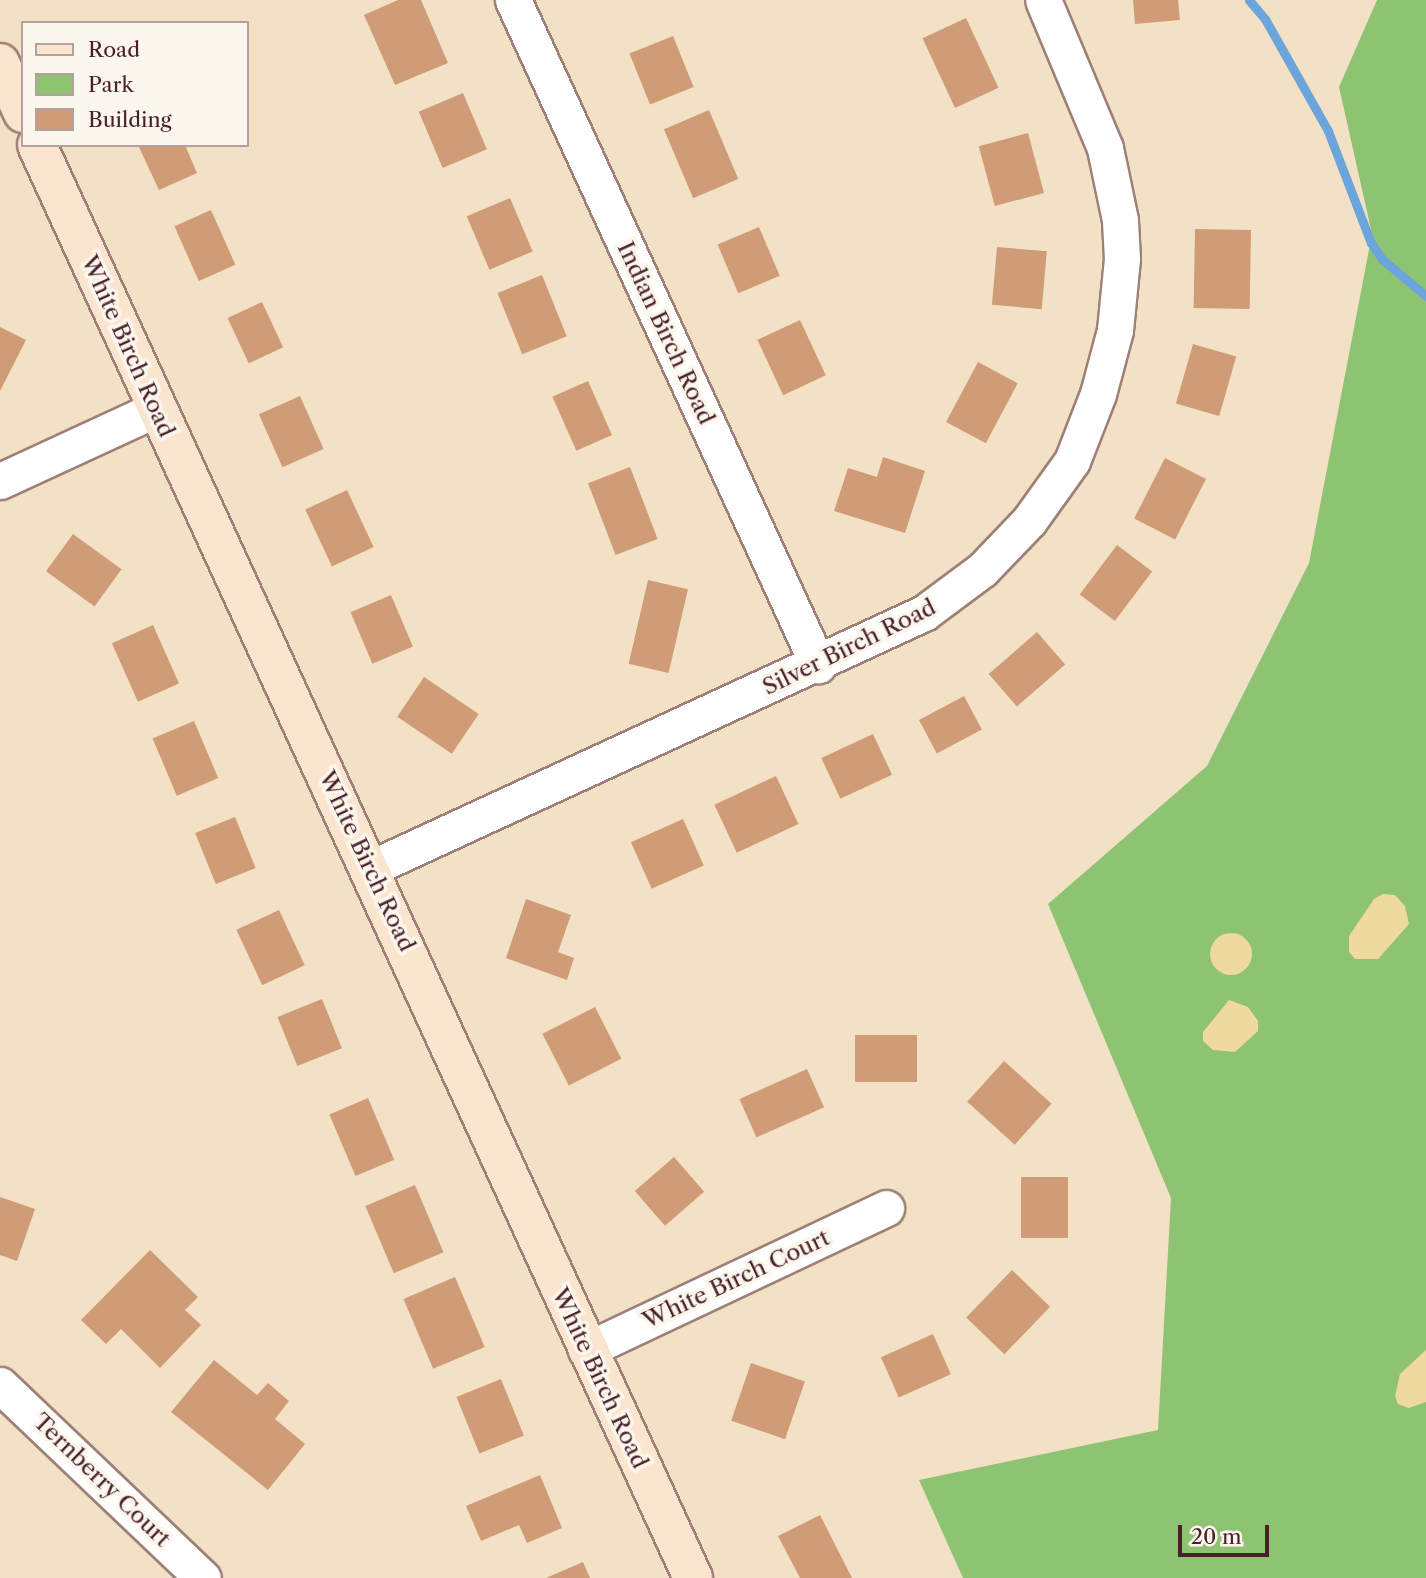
<!DOCTYPE html>
<html>
<head>
<meta charset="utf-8">
<style>
  body { margin:0 }
  #map { position:relative; width:1426px; height:1578px; overflow:hidden; background:#f2e1c4; font-family:"Libre Caslon Text",serif }
  div>[style] { position:absolute }
  [style*='--x'] { left:calc(var(--x)*1px); top:calc(var(--y)*1px); width:calc(var(--w)*1px); rotate:calc(var(--a)*1deg) }
  .green>* { inset:0; background:#8fc374 }
  .sand>* { inset:0; background:#eeda9e }
  .round { border-radius:50% }
  .stream>* { height:9px; margin:-4.5px; padding:0 4.5px; transform-origin:4.5px; border-radius:4.5px; background:#6ca5db }
  .building>* { inset:0; background:#d09c77; transform-origin:0 0 }
  .roads { filter:drop-shadow(2px 0 #9e8078) drop-shadow(-2px 0 #9e8078) drop-shadow(0 2px #9e8078) drop-shadow(0 -2px #9e8078) }
  .street>* { height:35px; margin:-17.5px; padding:0 17.5px; transform-origin:17.5px; border-radius:17.5px; background:#fff }
  .secondary>* { height:38px; margin:-19px; padding:0 19px; transform-origin:19px; border-radius:19px; background:#fbe5cf }
  span { translate:-50% -50%; white-space:nowrap; text-align:center; line-height:1.15; -webkit-text-stroke:7px #fbf7ec; paint-order:stroke }
  .street-label { font-size:23px; color:#4a1f2b }
  .legend { position:absolute; left:21px; top:21px; width:228px; height:126px; box-sizing:border-box; background:#fbf7ec; border:2px solid #b4a19f; margin:0; padding:9px 12px; list-style:none; font-size:21px; color:#4a1f2b }
  .legend li { display:flex; align-items:center; gap:14px; height:35px }
  .legend b { width:35px; border:2px solid #b4a19f }
  .scale { position:absolute; left:1178px; top:1525px; width:91px; height:32px; box-sizing:border-box; border:4px solid #4a1f2b; border-top:0; padding-left:9px; font-size:21px; line-height:24px; white-space:nowrap; color:#4a1f2b; -webkit-text-stroke:5px #fbf7ec; paint-order:stroke }
</style>
</head>
<body>
<div id="map">
  <div class="green">
    <div style="clip-path:polygon(1377px 0,1426px 0,1426px 1578px,963px 1578px,919px 1480px,1158px 1430px,1171px 1198px,1048px 904px,1207px 766px,1309px 563px,1372px 234px,1339px 87px)"></div>
  </div>
  <div class="sand">
    <div style="clip-path:polygon(1383px 894px,1395px 895px,1405px 906px,1409px 924px,1378px 959px,1355px 959px,1349px 952px,1349px 936px,1374px 899px)"></div>
    <div class="round" style="left:1210px;top:933px;width:42px;height:42px"></div>
    <div style="clip-path:polygon(1229px 1000px,1248px 1007px,1258px 1021px,1258px 1031px,1235px 1052px,1213px 1050px,1203px 1041px,1203px 1032px)"></div>
    <div style="clip-path:polygon(1426px 1350px,1426px 1402px,1409px 1408px,1398px 1404px,1395px 1396px,1400px 1374px)"></div>
  </div>
  <div class="stream">
    <div style="--x:1249;--y:0;--w:25;--a:50"></div>
    <div style="--x:1265;--y:19;--w:129;--a:60.6"></div>
    <div style="--x:1328;--y:131;--w:120;--a:69"></div>
    <div style="--x:1371;--y:243;--w:21;--a:55"></div>
    <div style="--x:1383;--y:260;--w:56;--a:39.9"></div>
  </div>
  <div class="building">
    <div style="clip-path:polygon(398px 0,421px 0,448px 63px,395px 85px,364px 15px)"></div>
    <div style="clip-path:polygon(1133px 0,1178px 0,1180px 20px,1135px 24px)"></div>
    <div style="left:966px;top:18px;width:77px;height:48px;rotate:65deg"></div>
    <div style="left:673px;top:36px;width:55px;height:47px;rotate:68deg"></div>
    <div style="left:463px;top:93px;width:61px;height:48px;rotate:67deg"></div>
    <div style="left:709px;top:110px;width:75px;height:49px;rotate:67deg"></div>
    <div style="left:1028px;top:133px;width:62px;height:51px;rotate:75deg"></div>
    <div style="clip-path:polygon(138px 145px,185px 145px,197px 173px,159px 190px)"></div>
    <div style="left:510px;top:198px;width:58px;height:47px;rotate:67deg"></div>
    <div style="left:211px;top:210px;width:60px;height:40px;rotate:66deg"></div>
    <div style="left:759px;top:227px;width:53px;height:45px;rotate:67deg"></div>
    <div style="left:1195px;top:229px;width:56px;height:79px;rotate:1deg"></div>
    <div style="left:997px;top:247px;width:50px;height:58px;rotate:5deg"></div>
    <div style="left:542px;top:275px;width:66px;height:48px;rotate:68deg"></div>
    <div style="left:262px;top:302px;width:50px;height:38px;rotate:65deg"></div>
    <div style="left:800px;top:320px;width:61px;height:47px;rotate:65deg"></div>
    <div style="clip-path:polygon(0 327px,26px 340px,0 391px)"></div>
    <div style="left:1193px;top:344px;width:45px;height:62px;rotate:16deg"></div>
    <div style="left:978px;top:362px;width:45px;height:68px;rotate:28deg"></div>
    <div style="left:588px;top:381px;width:59px;height:39px;rotate:66deg"></div>
    <div style="left:300px;top:396px;width:58px;height:45px;rotate:66deg"></div>
    <div style="clip-path:polygon(883px 457px,925px 471px,905px 533px,834px 511px,848px 468px,877px 477px)"></div>
    <div style="left:1165px;top:458px;width:46px;height:68px;rotate:27deg"></div>
    <div style="left:630px;top:467px;width:77px;height:45px;rotate:69deg"></div>
    <div style="left:347px;top:490px;width:63px;height:46px;rotate:65deg"></div>
    <div style="left:73px;top:534px;width:60px;height:46px;rotate:36deg"></div>
    <div style="left:1117px;top:545px;width:44px;height:62px;rotate:37deg"></div>
    <div style="left:648px;top:580px;width:41px;height:86px;rotate:13deg"></div>
    <div style="left:391px;top:595px;width:56px;height:44px;rotate:67deg"></div>
    <div style="left:153px;top:625px;width:64px;height:45px;rotate:66deg"></div>
    <div style="left:1037px;top:632px;width:43px;height:64px;rotate:49deg"></div>
    <div style="left:424px;top:677px;width:66px;height:48px;rotate:34deg"></div>
    <div style="left:964px;top:696px;width:38px;height:51px;rotate:62deg"></div>
    <div style="left:194px;top:721px;width:62px;height:45px;rotate:67deg"></div>
    <div style="left:873px;top:734px;width:45px;height:57px;rotate:65deg"></div>
    <div style="left:776px;top:776px;width:53px;height:68px;rotate:65deg"></div>
    <div style="left:235px;top:817px;width:55px;height:43px;rotate:68deg"></div>
    <div style="left:683px;top:819px;width:51px;height:57px;rotate:66deg"></div>
    <div style="clip-path:polygon(526px 899px,571px 915px,558px 952px,574px 958px,567px 980px,506px 958px)"></div>
    <div style="left:279px;top:910px;width:61px;height:47px;rotate:65deg"></div>
    <div style="left:322px;top:999px;width:53px;height:48px;rotate:68deg"></div>
    <div style="left:595px;top:1007px;width:58px;height:59px;rotate:63deg"></div>
    <div style="left:855px;top:1035px;width:62px;height:47px"></div>
    <div style="left:1004px;top:1061px;width:64px;height:55px;rotate:42deg"></div>
    <div style="left:807px;top:1069px;width:42px;height:74px;rotate:66deg"></div>
    <div style="left:368px;top:1098px;width:67px;height:42px;rotate:67deg"></div>
    <div style="left:674px;top:1157px;width:46px;height:52px;rotate:49deg"></div>
    <div style="left:1021px;top:1177px;width:47px;height:61px"></div>
    <div style="left:415px;top:1185px;width:73px;height:54px;rotate:67deg"></div>
    <div style="clip-path:polygon(0 1197px,35px 1209px,17px 1261px,0 1255px)"></div>
    <div style="clip-path:polygon(150px 1250px,198px 1297px,185px 1310px,201px 1325px,160px 1368px,121px 1329px,106px 1344px,81px 1320px)"></div>
    <div style="left:1012px;top:1270px;width:53px;height:66px;rotate:44deg"></div>
    <div style="left:455px;top:1277px;width:76px;height:56px;rotate:67deg"></div>
    <div style="left:933px;top:1334px;width:44px;height:57px;rotate:66deg"></div>
    <div style="clip-path:polygon(214px 1360px,257px 1395px,268px 1383px,289px 1401px,275px 1419px,305px 1444px,268px 1490px,171px 1412px)"></div>
    <div style="left:751px;top:1363px;width:57px;height:61px;rotate:19deg"></div>
    <div style="left:501px;top:1379px;width:61px;height:48px;rotate:68deg"></div>
    <div style="clip-path:polygon(540px 1475px,562px 1528px,527px 1543px,519px 1525px,481px 1541px,466px 1506px)"></div>
    <div style="clip-path:polygon(820px 1515px,852px 1578px,800px 1578px,778px 1536px)"></div>
    <div style="clip-path:polygon(583px 1562px,590px 1578px,546px 1578px)"></div>
  </div>
  <div class="roads">
    <div class="street">
      <div style="--x:513;--y:0;--w:732;--a:65.36"></div>
      <div style="--x:0;--y:481;--w:172;--a:-24.8"></div>
      <div style="--x:371;--y:868;--w:609;--a:-24.76"></div>
      <div style="--x:924;--y:613;--w:72;--a:-36.6"></div>
      <div style="--x:982;--y:570;--w:68;--a:-46.2"></div>
      <div style="--x:1029;--y:521;--w:74;--a:-54.4"></div>
      <div style="--x:1072;--y:461;--w:72;--a:-68.8"></div>
      <div style="--x:1098;--y:394;--w:66;--a:-75.1"></div>
      <div style="--x:1115;--y:330;--w:71;--a:-84.4"></div>
      <div style="--x:1122;--y:259;--w:39;--a:-93"></div>
      <div style="--x:1120;--y:220;--w:74;--a:-101.8"></div>
      <div style="--x:1105;--y:148;--w:160;--a:-112.7"></div>
      <div style="--x:586;--y:1350;--w:332;--a:-25.3"></div>
      <div style="--x:0;--y:1385;--w:280;--a:43.6"></div>
    </div>
    <div class="secondary">
      <div style="--x:0;--y:63;--w:55;--a:65.3"></div>
      <div style="--x:37;--y:145;--w:1576;--a:65.4"></div>
    </div>
  </div>
  <div class="street-label">
    <span style="left:666px;top:333px;rotate:65deg">Indian Birch Road</span>
    <span style="left:128px;top:346px;rotate:66deg">White Birch Road</span>
    <span style="left:849px;top:647px;rotate:-26deg">Silver Birch Road</span>
    <span style="left:367px;top:861px;rotate:65deg">White Birch Road</span>
    <span style="left:736px;top:1279px;rotate:-25deg">White Birch Court</span>
    <span style="left:600px;top:1378px;rotate:65deg">White Birch Road</span>
    <span style="left:102px;top:1480px;rotate:44deg">Ternberry Court</span>
  </div>
  <ul class="legend">
  <li><b style="height:9px;background:#fbe5cf"></b>Road</li>
  <li><b style="height:19px;background:#8fc374"></b>Park</li>
  <li><b style="height:19px;background:#d09c77"></b>Building</li>
  </ul>
  <div class="scale">20 m</div>
</div>
</body>
</html>
